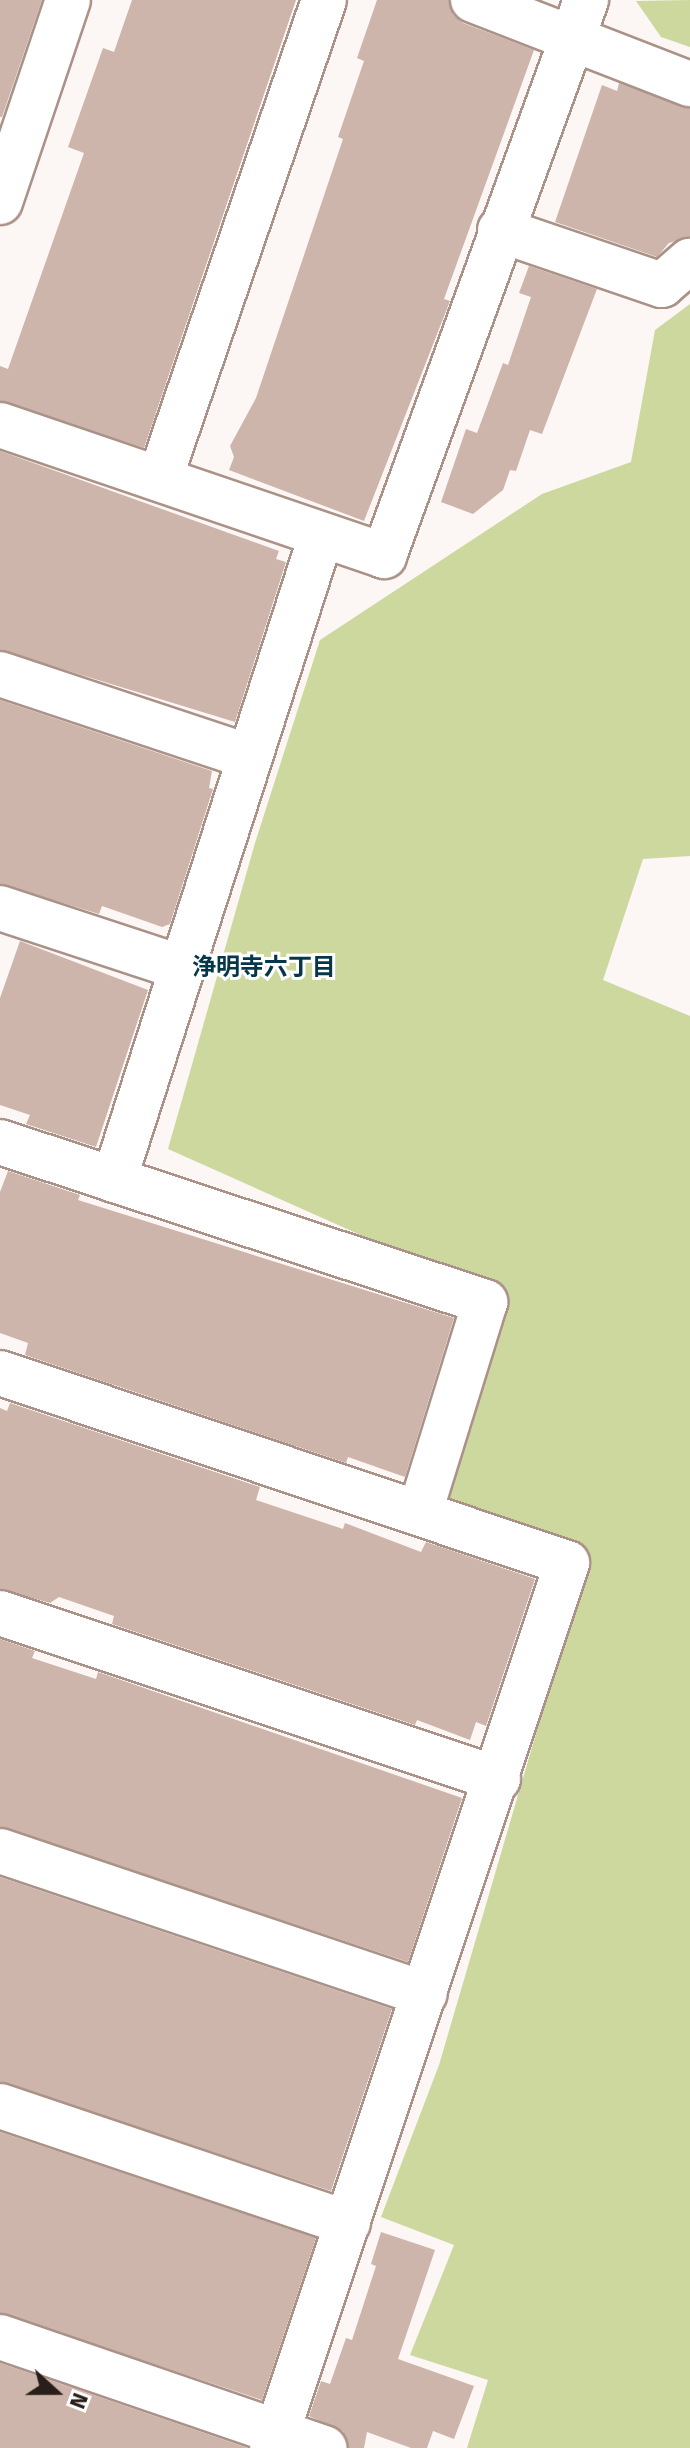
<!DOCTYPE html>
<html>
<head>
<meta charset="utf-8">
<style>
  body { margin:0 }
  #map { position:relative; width:690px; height:2448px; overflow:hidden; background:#fcf6f4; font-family:"Fira Sans","Noto Sans JP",sans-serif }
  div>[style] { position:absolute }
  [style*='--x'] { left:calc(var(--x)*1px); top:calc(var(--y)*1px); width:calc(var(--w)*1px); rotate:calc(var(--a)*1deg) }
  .green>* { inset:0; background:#cdd89f }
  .building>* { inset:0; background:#ceb5ab }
  .roads { filter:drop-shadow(2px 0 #aa9288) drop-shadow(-2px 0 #aa9288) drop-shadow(0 2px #aa9288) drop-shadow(0 -2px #aa9288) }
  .minor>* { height:44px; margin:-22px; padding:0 22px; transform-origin:22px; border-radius:22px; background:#fff }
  span { translate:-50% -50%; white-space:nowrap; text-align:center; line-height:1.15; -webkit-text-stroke:6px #fff; paint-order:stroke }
  .neighbourhood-label { font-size:24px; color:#05364a; font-weight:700 }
  .north { position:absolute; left:16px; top:2352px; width:80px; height:80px; -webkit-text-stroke:6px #fff; paint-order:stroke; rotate:111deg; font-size:22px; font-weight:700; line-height:32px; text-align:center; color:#281f1b }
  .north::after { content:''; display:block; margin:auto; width:28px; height:36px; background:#281f1b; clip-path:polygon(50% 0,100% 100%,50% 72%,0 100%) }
</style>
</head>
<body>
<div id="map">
  <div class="green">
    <div style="clip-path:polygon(690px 0,690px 47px,661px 37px,636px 1px)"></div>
    <div style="clip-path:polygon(690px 304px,690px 856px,643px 859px,603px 980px,690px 1016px,690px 2448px,467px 2448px,488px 2380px,410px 2355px,454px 2245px,381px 2217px,439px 2065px,588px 1556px,451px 1505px,442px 1490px,466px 1282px,168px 1149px,255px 843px,320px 640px,542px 494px,631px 462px,655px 330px)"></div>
  </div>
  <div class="building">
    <div style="clip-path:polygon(0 0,42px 0,2px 117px,0 117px)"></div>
    <div style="clip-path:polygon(132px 0,296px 0,144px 448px,0 401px,0 366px,8px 369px,84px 153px,68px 147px,103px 48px,114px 52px)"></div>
    <div style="clip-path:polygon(377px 0,449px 0,453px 15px,463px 23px,534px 50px,444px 299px,450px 301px,364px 521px,229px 470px,234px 457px,230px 446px,256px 398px,343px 139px,338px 137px,364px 61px,357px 58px)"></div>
    <div style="clip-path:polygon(619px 83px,690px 108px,690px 237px,669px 243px,657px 257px,555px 222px,602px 85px,617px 91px)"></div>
    <div style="clip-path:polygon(529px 266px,597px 289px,542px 434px,530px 430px,516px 471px,510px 470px,503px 490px,473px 514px,441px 502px,466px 429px,477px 433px,503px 363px,508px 365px,531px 297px,519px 293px)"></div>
    <div style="clip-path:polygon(0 451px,279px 551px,276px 559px,286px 562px,235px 722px,0 650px)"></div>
    <div style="clip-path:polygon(0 700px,212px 771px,209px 788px,213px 789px,170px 924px,162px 927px,102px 906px,99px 914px,0 884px)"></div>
    <div style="clip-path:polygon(20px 941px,148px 990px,96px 1147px,26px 1124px,30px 1115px,0 1105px,0 998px)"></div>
    <div style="clip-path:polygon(8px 1171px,80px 1195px,78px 1200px,454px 1318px,405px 1477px,348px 1457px,346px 1463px,25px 1355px,28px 1343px,0 1333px,0 1192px)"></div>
    <div style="clip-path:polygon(10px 1403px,260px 1487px,256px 1500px,343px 1529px,345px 1523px,421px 1552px,426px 1542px,535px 1579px,486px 1726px,476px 1722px,470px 1740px,417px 1720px,415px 1725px,112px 1624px,114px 1616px,59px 1597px,50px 1603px,0 1589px,0 1408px,7px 1411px)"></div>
    <div style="clip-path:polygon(0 1639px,35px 1651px,32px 1658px,96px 1679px,98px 1672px,462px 1798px,408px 1962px,0 1827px)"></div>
    <div style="clip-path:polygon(0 1877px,392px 2009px,331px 2191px,0 2082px)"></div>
    <div style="clip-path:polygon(0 2132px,316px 2238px,262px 2400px,0 2313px)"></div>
    <div style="clip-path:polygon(381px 2232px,435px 2250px,398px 2359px,474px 2386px,454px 2439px,433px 2431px,427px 2448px,411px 2448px,367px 2432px,364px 2448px,349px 2448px,343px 2431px,309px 2416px,321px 2381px,330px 2384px,346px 2338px,352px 2340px,376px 2266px,371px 2264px)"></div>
    <div style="clip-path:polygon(0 2363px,248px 2448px,0 2448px)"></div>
  </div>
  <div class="roads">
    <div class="minor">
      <div style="--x:473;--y:0;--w:233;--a:21.2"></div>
      <div style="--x:0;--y:202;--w:213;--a:-71.4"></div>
      <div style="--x:500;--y:230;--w:171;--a:18.8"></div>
      <div style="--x:662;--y:285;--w:37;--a:-41"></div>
      <div style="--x:0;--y:425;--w:406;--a:18.8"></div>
      <div style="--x:384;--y:556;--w:592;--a:-70.03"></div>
      <div style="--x:160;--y:478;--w:505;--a:-71.06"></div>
      <div style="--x:0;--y:674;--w:263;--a:18.4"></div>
      <div style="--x:0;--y:908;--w:192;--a:18.2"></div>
      <div style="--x:0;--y:1142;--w:511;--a:18.26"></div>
      <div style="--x:485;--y:1302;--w:220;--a:107.2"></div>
      <div style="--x:114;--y:1180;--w:676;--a:-72.18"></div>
      <div style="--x:0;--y:1373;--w:598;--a:18.53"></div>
      <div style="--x:567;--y:1563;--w:933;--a:108.43"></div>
      <div style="--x:0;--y:1613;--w:525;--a:18.43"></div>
      <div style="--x:0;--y:1851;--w:448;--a:18.6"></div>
      <div style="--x:0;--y:2106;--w:367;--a:18.6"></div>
      <div style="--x:0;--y:2337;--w:343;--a:18.9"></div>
    </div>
  </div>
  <div class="neighbourhood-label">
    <span style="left:264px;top:968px">浄明寺六丁目</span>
  </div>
  <div class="north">N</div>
</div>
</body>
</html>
